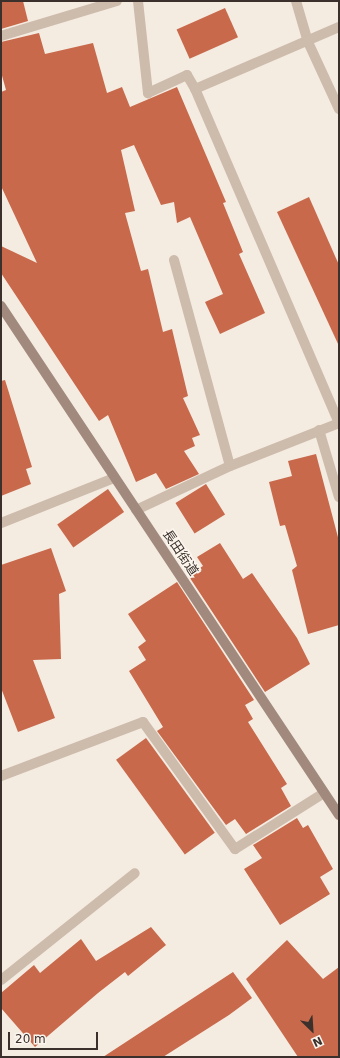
<!DOCTYPE html>
<html>
<head>
<meta charset="utf-8">
<style>
  body { margin:0 }
  #map { position:relative; width:340px; height:1058px; overflow:hidden; background:#f4ebe1; font-family:"DejaVu Sans","Noto Sans JP",sans-serif }
  div>[style] { position:absolute }
  [style*='--x'] { left:calc(var(--x)*1px); top:calc(var(--y)*1px); width:calc(var(--w)*1px); rotate:calc(var(--a)*1deg) }
  .building>* { inset:0; background:#c8694b; transform-origin:0 0 }
  .service>* { height:10px; margin:-5px; padding:0 5px; transform-origin:5px; border-radius:5px; background:#cdbbac }
  .minor>* { height:10px; margin:-5px; padding:0 5px; transform-origin:5px; border-radius:5px; background:#cdbbac }
  .secondary>* { height:10px; margin:-5px; padding:0 5px; transform-origin:5px; border-radius:5px; background:#a18a7d }
  span { translate:-50% -50%; white-space:nowrap; text-align:center; line-height:1.15; -webkit-text-stroke:3.5px #fbf5ee; paint-order:stroke }
  .street-label { font-size:13px; color:#3b302b }
  .frame { position:absolute; inset:0; border:2px solid #3b302b; pointer-events:none }
  .north { position:absolute; left:292px; top:1010px; width:40px; height:40px; -webkit-text-stroke:3px #fbf5ee; paint-order:stroke; rotate:155deg; font-size:11px; font-weight:700; line-height:16px; text-align:center; color:#3b302b }
  .north::after { content:''; display:block; margin:auto; width:14px; height:18px; background:#3b302b; clip-path:polygon(50% 0,100% 100%,50% 72%,0 100%) }
  .scale { position:absolute; left:8px; top:1032px; width:90px; height:18px; box-sizing:border-box; border:2px solid #3b302b; border-top:0; padding-left:5px; font-size:12px; line-height:14px; white-space:nowrap; color:#3b302b; -webkit-text-stroke:3px #fbf5ee; paint-order:stroke }
</style>
</head>
<body>
<div id="map">
  <div class="building">
    <div style="clip-path:polygon(1px 1px,23px 1px,28px 21px,1px 29px)"></div>
    <div style="left:225px;top:8px;width:32px;height:53px;rotate:66deg"></div>
    <div style="clip-path:polygon(39px 33px,45px 54px,93px 43px,107px 93px,122px 87px,130px 107px,177px 87px,226px 202px,223px 203px,243px 252px,239px 254px,265px 313px,220px 334px,205px 302px,223px 294px,190px 217px,177px 223px,174px 202px,161px 205px,134px 145px,121px 150px,135px 211px,125px 213px,141px 271px,148px 269px,163px 332px,172px 329px,188px 396px,183px 398px,200px 435px,192px 438px,195px 446px,184px 451px,199px 474px,166px 489px,156px 473px,136px 482px,108px 415px,99px 421px,1px 273px,1px 246px,37px 263px,1px 186px,1px 92px,6px 90px,1px 72px,1px 42px)"></div>
    <div style="clip-path:polygon(309px 197px,339px 265px,339px 346px,277px 212px)"></div>
    <div style="clip-path:polygon(5px 380px,32px 467px,26px 469px,31px 484px,1px 496px,1px 381px)"></div>
    <div style="clip-path:polygon(316px 454px,339px 541px,339px 625px,308px 634px,292px 570px,297px 566px,285px 525px,280px 526px,269px 482px,292px 476px,288px 461px)"></div>
    <div style="left:206px;top:484px;width:36px;height:36px;rotate:58deg"></div>
    <div style="left:108px;top:489px;width:28px;height:62px;rotate:55deg"></div>
    <div style="clip-path:polygon(220px 543px,243px 579px,252px 573px,297px 638px,310px 664px,265px 692px,188px 575px,203px 566px,197px 557px)"></div>
    <div style="clip-path:polygon(51px 548px,66px 591px,59px 594px,61px 659px,33px 660px,55px 718px,18px 732px,1px 688px,1px 565px)"></div>
    <div style="clip-path:polygon(177px 582px,254px 700px,245px 705px,253px 719px,248px 722px,287px 784px,281px 788px,291px 806px,246px 834px,235px 819px,226px 825px,157px 731px,163px 727px,129px 671px,146px 660px,138px 647px,146px 641px,128px 614px)"></div>
    <div style="left:146px;top:738px;width:117px;height:37px;rotate:54deg"></div>
    <div style="clip-path:polygon(297px 818px,303px 828px,308px 825px,333px 869px,320px 877px,330px 894px,280px 925px,244px 869px,262px 858px,253px 845px)"></div>
    <div style="clip-path:polygon(151px 927px,166px 945px,128px 976px,125px 972px,98px 993px,35px 1047px,1px 1008px,1px 993px,34px 965px,40px 973px,81px 939px,96px 961px)"></div>
    <div style="clip-path:polygon(287px 940px,323px 979px,339px 967px,339px 1057px,298px 1057px,246px 979px)"></div>
    <div style="clip-path:polygon(233px 972px,252px 998px,229px 1015px,163px 1057px,103px 1057px)"></div>
  </div>
  <div class="service">
    <div style="--x:138;--y:1;--w:93;--a:83.8"></div>
    <div style="--x:148;--y:93;--w:43;--a:-24.8"></div>
    <div style="--x:187;--y:75;--w:16;--a:60"></div>
  </div>
  <div class="minor">
    <div style="--x:296;--y:1;--w:43;--a:73.7"></div>
    <div style="--x:308;--y:42;--w:74;--a:65.2"></div>
    <div style="--x:1;--y:36;--w:121;--a:-16.8"></div>
    <div style="--x:174;--y:260;--w:213;--a:74.8"></div>
    <div style="--x:319;--y:430;--w:70;--a:73.4"></div>
    <div style="--x:136;--y:510;--w:104;--a:-25.1"></div>
    <div style="--x:230;--y:466;--w:117;--a:-21.5"></div>
    <div style="--x:339;--y:423;--w:364;--a:-113.3"></div>
    <div style="--x:195;--y:89;--w:157;--a:-23.3"></div>
    <div style="--x:1;--y:523;--w:122;--a:-21.7"></div>
    <div style="--x:1;--y:776;--w:152;--a:-20.8"></div>
    <div style="--x:143;--y:722;--w:157;--a:54.1"></div>
    <div style="--x:235;--y:849;--w:105;--a:-32.2"></div>
    <div style="--x:1;--y:980;--w:171;--a:-38.6"></div>
  </div>
  <div class="secondary">
    <div style="--x:1;--y:306;--w:611;--a:56.41"></div>
  </div>
  <div class="street-label">
    <span style="left:180px;top:553px;rotate:56deg">長田街道</span>
  </div>
  <div class="frame"></div>
  <div class="north">N</div>
  <div class="scale">20 m</div>
</div>
</body>
</html>
